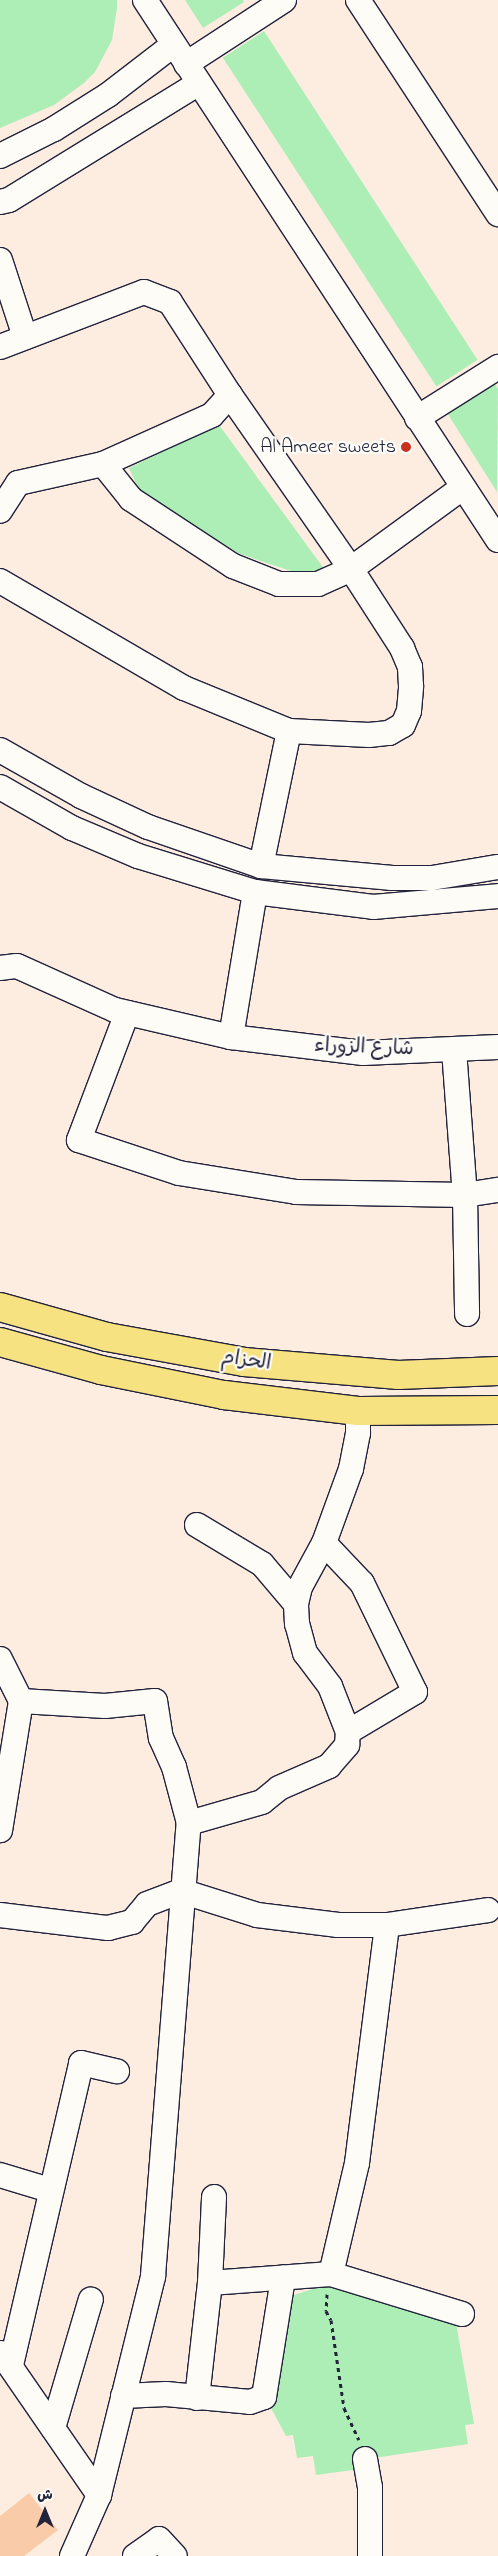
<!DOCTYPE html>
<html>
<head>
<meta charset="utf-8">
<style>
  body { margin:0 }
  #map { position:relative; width:498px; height:2556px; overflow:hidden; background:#fcede0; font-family:"Indie Flower","Playpen Sans Arabic",sans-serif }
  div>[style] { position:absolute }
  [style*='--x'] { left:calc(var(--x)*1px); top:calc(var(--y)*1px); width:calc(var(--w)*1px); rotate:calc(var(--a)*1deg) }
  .green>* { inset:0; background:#adeeb6; transform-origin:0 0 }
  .building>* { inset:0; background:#facba9 }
  .path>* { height:3px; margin-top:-1.5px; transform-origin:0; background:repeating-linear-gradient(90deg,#22223b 0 4px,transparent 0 8px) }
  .roads { filter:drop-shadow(1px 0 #22223b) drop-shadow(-1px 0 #22223b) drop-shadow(0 1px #22223b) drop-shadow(0 -1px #22223b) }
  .minor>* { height:24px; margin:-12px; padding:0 12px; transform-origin:12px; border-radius:12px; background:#fdfcf7 }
  .major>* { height:28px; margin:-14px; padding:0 14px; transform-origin:14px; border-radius:14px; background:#f6e281 }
  .dots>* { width:14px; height:14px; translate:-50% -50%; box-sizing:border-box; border:2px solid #fdfcf7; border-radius:50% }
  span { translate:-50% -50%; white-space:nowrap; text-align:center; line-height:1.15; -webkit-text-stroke:4.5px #fdfcf7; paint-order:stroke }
  .poi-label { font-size:20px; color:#22223b }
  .right { translate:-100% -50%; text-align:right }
  .street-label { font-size:20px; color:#22223b }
  .north { position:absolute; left:20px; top:2486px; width:50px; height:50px; -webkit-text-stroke:4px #fdfcf7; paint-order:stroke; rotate:0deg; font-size:14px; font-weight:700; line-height:20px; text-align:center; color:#22223b }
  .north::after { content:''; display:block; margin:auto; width:18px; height:22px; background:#22223b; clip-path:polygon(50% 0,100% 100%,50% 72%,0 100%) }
</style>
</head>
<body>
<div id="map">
  <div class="green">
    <div style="clip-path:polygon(0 0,117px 0,117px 8px,112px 40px,95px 72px,84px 83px,54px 105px,0 128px)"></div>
    <div style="clip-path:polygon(185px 0,243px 0,244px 2px,203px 28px)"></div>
    <div style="left:264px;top:31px;width:392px;height:49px;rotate:57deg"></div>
    <div style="clip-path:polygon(492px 379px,498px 389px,497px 492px,444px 408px)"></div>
    <div style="clip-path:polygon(219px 425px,325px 570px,306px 576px,240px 554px,141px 494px,129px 468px)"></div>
    <div style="clip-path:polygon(325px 2285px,356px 2287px,456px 2323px,474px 2424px,465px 2425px,468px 2444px,374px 2458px,375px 2467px,316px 2475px,313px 2456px,297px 2458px,293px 2435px,286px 2436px,271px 2408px,275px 2360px,288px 2297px)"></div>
  </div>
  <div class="building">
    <div style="clip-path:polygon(29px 2493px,58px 2530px,24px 2556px,0 2556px,0 2516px)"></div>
  </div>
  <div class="path">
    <div style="--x:327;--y:2294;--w:17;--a:93"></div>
    <div style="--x:326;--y:2311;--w:10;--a:61"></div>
    <div style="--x:331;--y:2320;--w:89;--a:81.6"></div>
    <div style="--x:344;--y:2408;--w:35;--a:65"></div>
  </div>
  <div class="roads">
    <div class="minor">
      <div style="--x:145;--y:0;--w:645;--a:56.83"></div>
      <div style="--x:358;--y:0;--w:256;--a:56.8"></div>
      <div style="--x:186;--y:64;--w:117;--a:-33.1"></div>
      <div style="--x:0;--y:156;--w:60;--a:-26.6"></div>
      <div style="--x:54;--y:129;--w:64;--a:-32.2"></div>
      <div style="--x:108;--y:95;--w:82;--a:-37.6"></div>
      <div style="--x:0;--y:202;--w:9;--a:-13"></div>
      <div style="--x:9;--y:200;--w:223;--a:-31.6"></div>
      <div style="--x:0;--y:260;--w:81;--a:72"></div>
      <div style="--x:0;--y:347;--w:154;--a:-20.9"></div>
      <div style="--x:144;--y:292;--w:28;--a:21"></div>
      <div style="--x:170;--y:302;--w:111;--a:57.2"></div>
      <div style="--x:230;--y:395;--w:27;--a:132"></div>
      <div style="--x:212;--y:415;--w:120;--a:155.8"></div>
      <div style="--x:103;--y:464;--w:87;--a:167.4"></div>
      <div style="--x:18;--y:483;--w:33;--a:123"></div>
      <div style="--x:417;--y:418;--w:96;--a:-32.2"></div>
      <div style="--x:103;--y:464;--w:45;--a:51.3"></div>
      <div style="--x:131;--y:499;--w:122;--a:33.3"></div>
      <div style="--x:233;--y:566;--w:49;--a:21.4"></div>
      <div style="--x:279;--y:584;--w:39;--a:0"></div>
      <div style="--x:318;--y:584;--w:36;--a:-24"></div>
      <div style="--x:351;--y:569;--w:137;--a:-36.1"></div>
      <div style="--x:0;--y:581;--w:213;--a:30.2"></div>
      <div style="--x:184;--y:688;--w:113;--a:22.3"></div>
      <div style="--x:289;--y:731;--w:80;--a:2.9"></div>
      <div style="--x:369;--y:735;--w:20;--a:-6"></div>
      <div style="--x:389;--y:733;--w:16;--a:-30"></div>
      <div style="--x:403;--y:725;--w:15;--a:-67"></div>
      <div style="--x:409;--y:711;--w:25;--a:-85"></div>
      <div style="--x:411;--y:686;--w:19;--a:-93"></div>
      <div style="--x:410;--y:667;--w:21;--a:-113"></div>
      <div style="--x:402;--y:648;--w:94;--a:-122.8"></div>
      <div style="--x:351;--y:569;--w:212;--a:-124.8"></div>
      <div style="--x:0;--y:750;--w:93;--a:29.6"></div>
      <div style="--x:81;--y:796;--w:74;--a:24.8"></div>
      <div style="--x:148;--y:827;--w:120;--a:19"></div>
      <div style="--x:261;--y:866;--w:132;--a:5.2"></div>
      <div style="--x:392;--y:878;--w:40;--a:0"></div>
      <div style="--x:432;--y:878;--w:67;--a:-9.5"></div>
      <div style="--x:0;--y:787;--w:83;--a:29.7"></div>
      <div style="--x:72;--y:828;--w:72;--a:23"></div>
      <div style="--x:138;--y:856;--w:122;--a:17.1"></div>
      <div style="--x:255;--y:892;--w:119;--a:7.2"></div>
      <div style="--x:373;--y:907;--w:125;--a:-5"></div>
      <div style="--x:261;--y:866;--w:138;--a:-78.3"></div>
      <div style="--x:0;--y:968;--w:17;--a:-7"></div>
      <div style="--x:17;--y:966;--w:107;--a:24.2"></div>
      <div style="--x:115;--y:1010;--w:119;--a:13.1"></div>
      <div style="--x:231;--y:1037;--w:133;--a:6.9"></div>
      <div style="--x:363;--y:1053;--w:135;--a:-2.5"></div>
      <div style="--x:127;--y:1013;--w:136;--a:110.7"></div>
      <div style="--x:79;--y:1140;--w:105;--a:18.3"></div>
      <div style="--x:179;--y:1173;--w:119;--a:9.2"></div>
      <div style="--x:296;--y:1192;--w:169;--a:1"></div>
      <div style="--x:465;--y:1195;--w:33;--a:-9"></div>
      <div style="--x:231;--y:1037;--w:147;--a:-80.6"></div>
      <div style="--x:454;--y:1050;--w:145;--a:85.7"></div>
      <div style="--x:465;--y:1195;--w:119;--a:89"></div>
      <div style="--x:197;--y:1525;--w:76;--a:31"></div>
      <div style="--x:262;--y:1564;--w:52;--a:49.6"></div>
      <div style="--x:324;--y:1543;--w:55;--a:46.5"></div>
      <div style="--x:362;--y:1583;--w:121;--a:64.1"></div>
      <div style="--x:415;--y:1692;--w:78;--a:149.2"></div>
      <div style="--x:0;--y:1659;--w:47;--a:63.4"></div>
      <div style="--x:21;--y:1701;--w:131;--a:99.2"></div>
      <div style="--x:21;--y:1701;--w:84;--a:3.4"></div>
      <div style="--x:105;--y:1706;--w:50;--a:-5.7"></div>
      <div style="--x:155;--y:1701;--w:37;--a:81"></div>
      <div style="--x:161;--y:1738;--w:32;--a:66"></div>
      <div style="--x:174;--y:1767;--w:58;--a:75"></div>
      <div style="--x:0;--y:1915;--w:109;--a:6.9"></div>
      <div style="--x:108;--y:1928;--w:25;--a:-14"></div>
      <div style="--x:132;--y:1922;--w:23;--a:-50"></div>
      <div style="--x:147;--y:1904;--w:36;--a:-21"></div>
      <div style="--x:181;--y:1891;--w:80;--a:17.5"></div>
      <div style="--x:257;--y:1915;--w:82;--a:7"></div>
      <div style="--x:338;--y:1925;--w:49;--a:0"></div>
      <div style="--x:387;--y:1925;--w:102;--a:-8.4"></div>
      <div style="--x:0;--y:2175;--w:52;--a:16.7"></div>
      <div style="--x:331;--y:2274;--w:114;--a:-76.8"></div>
      <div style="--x:357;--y:2163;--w:240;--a:-82.8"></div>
      <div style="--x:210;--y:2283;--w:121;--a:-4.3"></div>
      <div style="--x:331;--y:2274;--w:137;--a:17"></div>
      <div style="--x:1;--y:2353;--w:173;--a:55.4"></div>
      <div style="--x:11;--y:2365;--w:310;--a:-76.9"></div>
      <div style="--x:81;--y:2063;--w:37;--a:13"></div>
      <div style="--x:123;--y:2396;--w:43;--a:-2.7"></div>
      <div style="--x:166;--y:2394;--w:84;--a:5.4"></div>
      <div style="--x:250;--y:2402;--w:15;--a:-20"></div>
      <div style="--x:264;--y:2397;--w:121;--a:-80.9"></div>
      <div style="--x:197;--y:2398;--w:116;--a:-83.6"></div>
      <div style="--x:210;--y:2283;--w:86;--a:-87.3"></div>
      <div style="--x:53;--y:2428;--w:134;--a:-73.6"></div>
      <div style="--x:365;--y:2459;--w:28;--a:80"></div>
      <div style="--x:370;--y:2487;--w:69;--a:90"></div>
      <div style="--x:72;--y:2556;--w:67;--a:-66.1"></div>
      <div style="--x:99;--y:2495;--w:226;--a:-76.1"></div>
      <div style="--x:153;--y:2276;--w:454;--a:-85.5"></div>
      <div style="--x:189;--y:1823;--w:76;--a:-16"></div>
      <div style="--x:262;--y:1802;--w:22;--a:-39"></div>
      <div style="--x:279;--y:1788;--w:55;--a:-23.7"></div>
      <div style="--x:329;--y:1766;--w:28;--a:-49"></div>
      <div style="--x:347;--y:1745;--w:13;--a:-86"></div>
      <div style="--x:348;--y:1732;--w:49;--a:-111.4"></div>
      <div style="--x:330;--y:1686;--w:41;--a:-127.1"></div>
      <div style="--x:305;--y:1653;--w:30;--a:-105"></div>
      <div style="--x:297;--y:1624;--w:20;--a:-93"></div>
      <div style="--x:296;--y:1604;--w:17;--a:-77"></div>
      <div style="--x:300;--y:1587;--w:50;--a:-61.4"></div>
      <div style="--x:324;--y:1543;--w:79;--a:-70"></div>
      <div style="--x:351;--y:1469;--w:37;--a:-79"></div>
      <div style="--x:358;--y:1433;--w:22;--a:-90"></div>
      <div style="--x:135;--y:2556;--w:29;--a:-35"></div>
      <div style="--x:159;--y:2539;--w:23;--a:47"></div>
    </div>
    <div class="major">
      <div style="--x:0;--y:1307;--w:111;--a:15.7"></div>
      <div style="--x:107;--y:1337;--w:139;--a:10.3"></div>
      <div style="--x:244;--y:1362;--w:155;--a:4.8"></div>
      <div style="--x:398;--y:1375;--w:100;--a:-2.3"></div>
      <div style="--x:0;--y:1342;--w:105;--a:15.5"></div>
      <div style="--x:101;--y:1370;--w:126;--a:11.5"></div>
      <div style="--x:224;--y:1395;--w:135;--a:6.8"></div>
      <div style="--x:358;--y:1411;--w:140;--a:-0.4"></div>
    </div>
  </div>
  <div class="dots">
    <div style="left:406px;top:447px;background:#c8321e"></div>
  </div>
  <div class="poi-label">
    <span class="right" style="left:396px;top:447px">Al Ameer sweets</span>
  </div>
  <div class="street-label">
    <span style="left:364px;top:1048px;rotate:2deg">شارع الزوراء</span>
    <span style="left:246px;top:1361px;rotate:8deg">الحزام</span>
  </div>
  <div class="north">ش</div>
</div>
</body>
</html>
